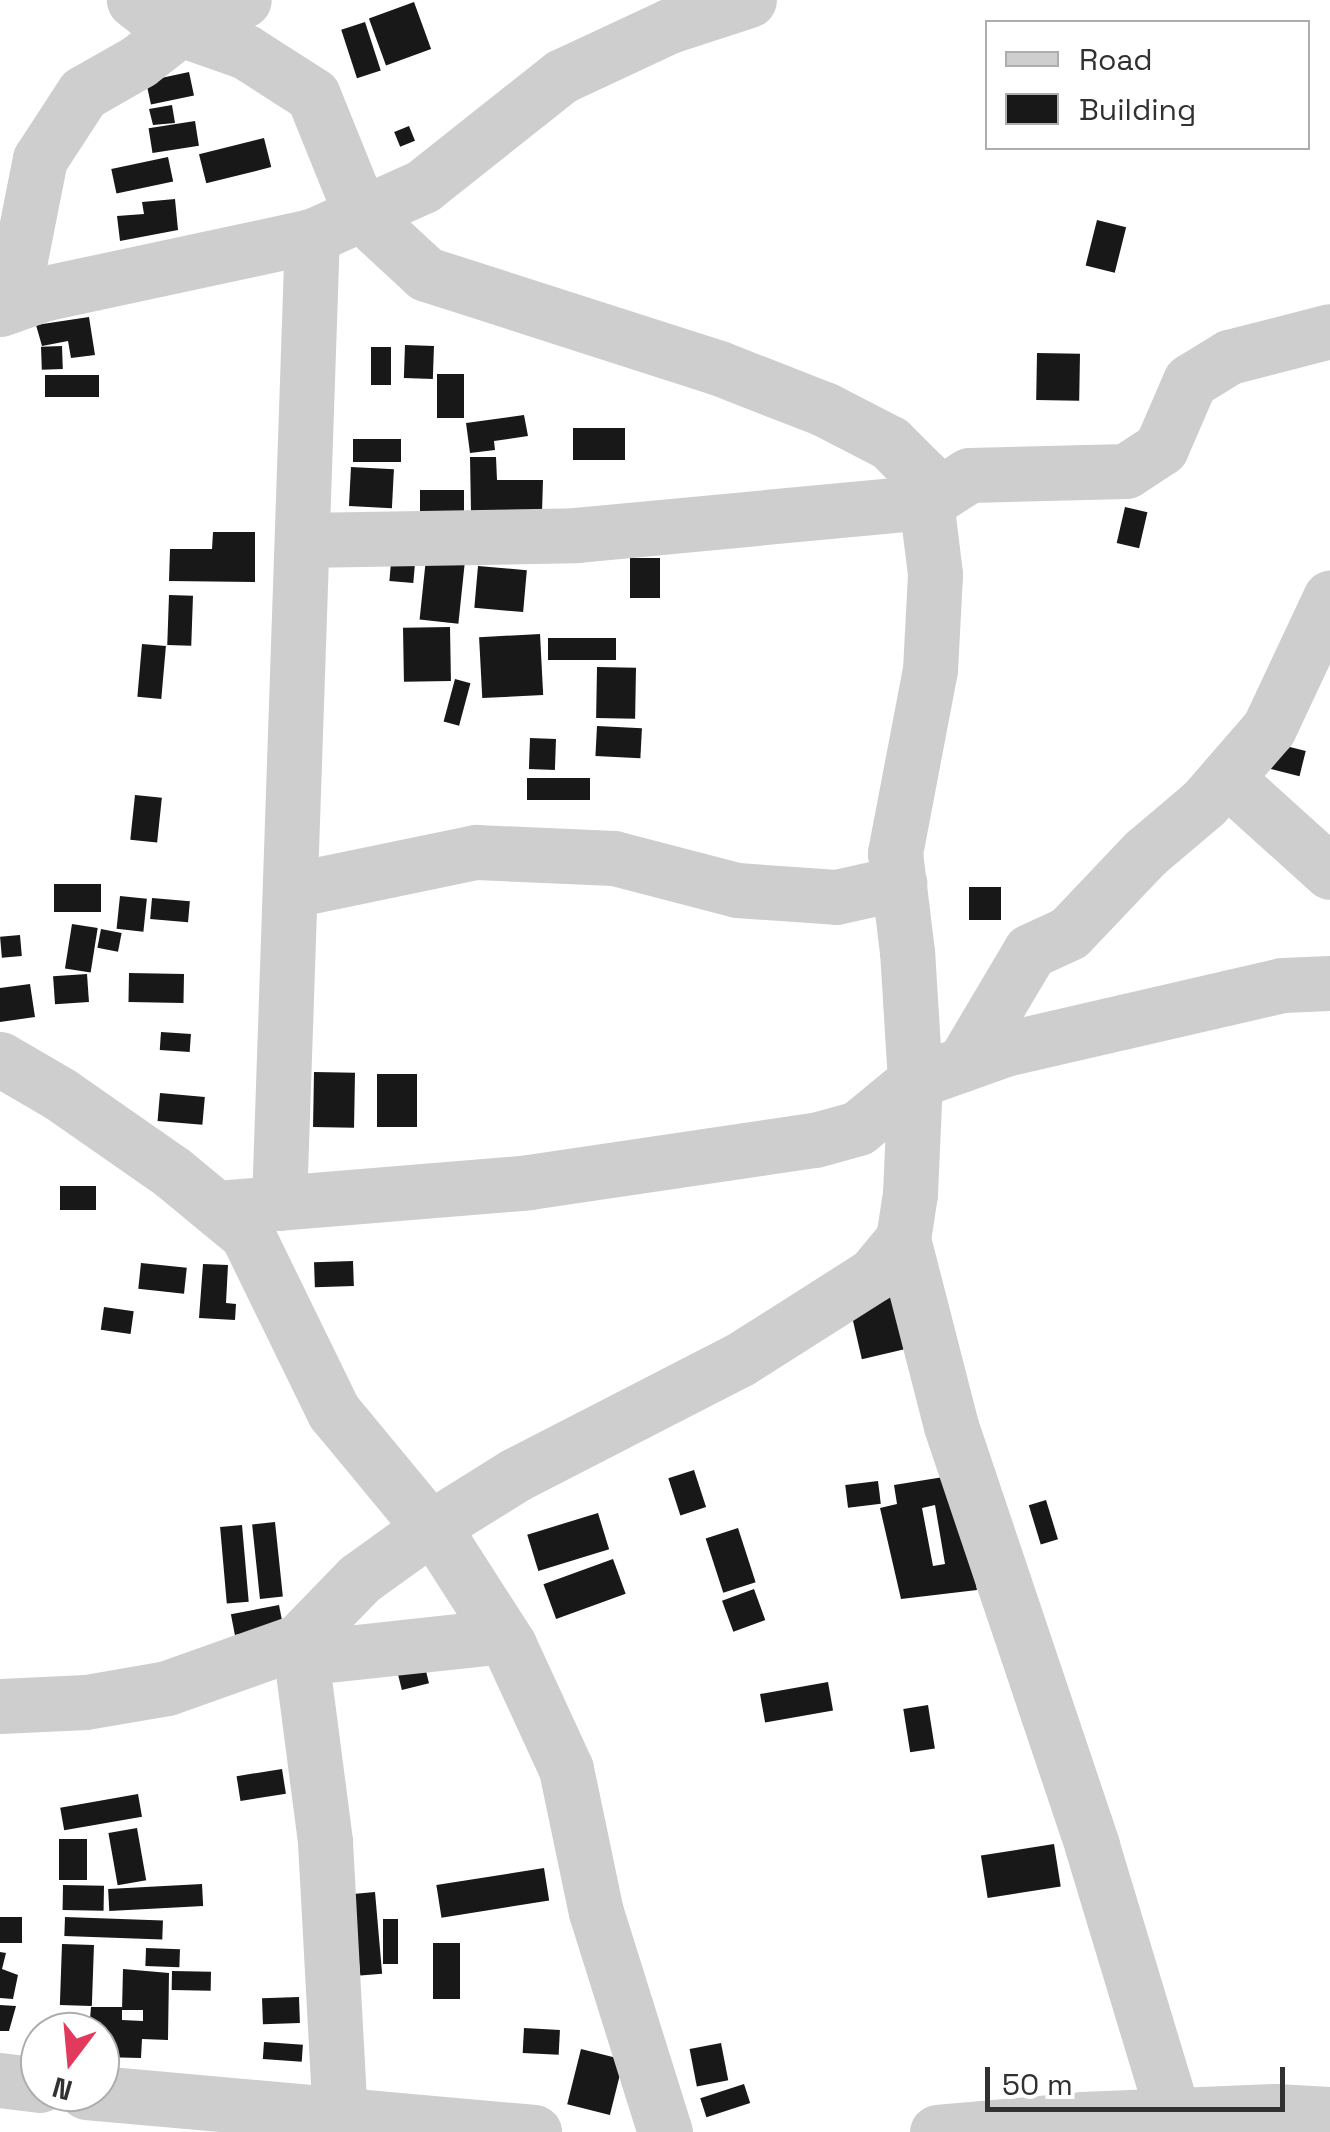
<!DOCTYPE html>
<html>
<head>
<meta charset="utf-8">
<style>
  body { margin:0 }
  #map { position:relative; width:1330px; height:2132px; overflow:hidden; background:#fff; font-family:"Space Grotesk",sans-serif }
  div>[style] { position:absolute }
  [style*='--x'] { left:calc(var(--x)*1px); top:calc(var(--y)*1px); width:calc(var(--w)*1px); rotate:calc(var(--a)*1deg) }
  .building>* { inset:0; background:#181818; transform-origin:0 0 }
  .minor>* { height:55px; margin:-27.5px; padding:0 27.5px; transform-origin:27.5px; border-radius:27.5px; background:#cecece }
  span { translate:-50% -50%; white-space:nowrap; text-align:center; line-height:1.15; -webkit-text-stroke:10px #fff; paint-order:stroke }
  .legend { position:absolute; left:985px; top:20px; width:325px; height:130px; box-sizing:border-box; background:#fff; border:2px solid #adadad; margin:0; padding:12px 18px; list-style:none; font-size:30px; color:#313131 }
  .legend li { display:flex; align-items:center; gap:20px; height:50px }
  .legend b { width:50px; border:2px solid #adadad }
  .north { position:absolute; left:20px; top:2012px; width:100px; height:100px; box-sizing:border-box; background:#fff; border:2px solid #adadad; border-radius:50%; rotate:196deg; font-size:28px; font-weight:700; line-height:40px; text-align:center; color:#313131 }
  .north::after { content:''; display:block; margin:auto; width:35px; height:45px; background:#e13a5c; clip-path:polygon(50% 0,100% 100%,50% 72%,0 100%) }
  .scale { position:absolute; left:985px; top:2067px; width:300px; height:45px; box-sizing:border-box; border:5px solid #313131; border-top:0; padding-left:12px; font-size:30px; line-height:35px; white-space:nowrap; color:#313131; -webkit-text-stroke:8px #fff; paint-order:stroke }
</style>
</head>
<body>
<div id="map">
  <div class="building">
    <div style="left:414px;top:2px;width:50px;height:48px;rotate:70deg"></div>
    <div style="left:365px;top:22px;width:51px;height:25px;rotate:72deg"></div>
    <div style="left:189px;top:72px;width:24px;height:44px;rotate:78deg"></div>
    <div style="clip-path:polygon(172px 105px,175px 123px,153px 125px,149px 109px)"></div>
    <div style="left:195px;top:121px;width:25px;height:47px;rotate:81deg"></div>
    <div style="left:409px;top:126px;width:16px;height:16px;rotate:68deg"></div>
    <div style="left:264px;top:138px;width:30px;height:67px;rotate:76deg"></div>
    <div style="left:168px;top:157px;width:25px;height:58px;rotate:78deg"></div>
    <div style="clip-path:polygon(175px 199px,178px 230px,120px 241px,117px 216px,144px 214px,142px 202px)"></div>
    <div style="left:1097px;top:220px;width:30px;height:47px;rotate:14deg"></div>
    <div style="clip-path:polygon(89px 317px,95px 355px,71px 358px,68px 341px,42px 346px,36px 325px)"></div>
    <div style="left:405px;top:345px;width:29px;height:33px;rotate:2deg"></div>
    <div style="left:62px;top:346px;width:23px;height:21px;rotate:88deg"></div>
    <div style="left:371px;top:347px;width:20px;height:38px"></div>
    <div style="left:1037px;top:353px;width:43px;height:47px;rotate:1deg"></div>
    <div style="left:437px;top:374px;width:27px;height:44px"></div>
    <div style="left:45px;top:375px;width:54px;height:22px"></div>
    <div style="clip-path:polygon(524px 415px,528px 436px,494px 441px,495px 450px,470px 453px,466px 423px)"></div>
    <div style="left:573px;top:428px;width:52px;height:32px"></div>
    <div style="left:353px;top:439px;width:48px;height:23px"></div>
    <div style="clip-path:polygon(470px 457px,496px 457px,497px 480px,543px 480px,542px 513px,471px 512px)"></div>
    <div style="left:351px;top:467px;width:43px;height:39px;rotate:3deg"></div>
    <div style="left:420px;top:490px;width:44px;height:22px"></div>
    <div style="left:1125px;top:507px;width:23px;height:37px;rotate:13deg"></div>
    <div style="clip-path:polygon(213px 532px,255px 532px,255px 582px,169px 581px,170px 549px,212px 549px)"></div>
    <div style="left:427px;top:549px;width:39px;height:71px;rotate:6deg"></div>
    <div style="left:392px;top:551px;width:24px;height:30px;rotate:5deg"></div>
    <div style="left:630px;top:558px;width:30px;height:40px"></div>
    <div style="left:478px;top:566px;width:49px;height:42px;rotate:5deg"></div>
    <div style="left:169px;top:595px;width:24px;height:50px;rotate:2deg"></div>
    <div style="left:450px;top:627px;width:54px;height:47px;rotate:89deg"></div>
    <div style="left:540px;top:634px;width:61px;height:61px;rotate:87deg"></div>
    <div style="left:616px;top:638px;width:22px;height:68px;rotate:90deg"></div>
    <div style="left:142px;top:644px;width:24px;height:53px;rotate:5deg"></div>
    <div style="left:597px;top:667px;width:39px;height:51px;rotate:1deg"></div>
    <div style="left:455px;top:679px;width:16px;height:44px;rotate:15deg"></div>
    <div style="left:597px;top:726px;width:45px;height:30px;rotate:3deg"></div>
    <div style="left:530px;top:738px;width:26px;height:31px;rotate:2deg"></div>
    <div style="left:1266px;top:741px;width:41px;height:26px;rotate:14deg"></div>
    <div style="left:527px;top:778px;width:63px;height:22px"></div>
    <div style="left:135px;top:795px;width:27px;height:45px;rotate:6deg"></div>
    <div style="left:54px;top:884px;width:47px;height:28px"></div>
    <div style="left:969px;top:887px;width:32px;height:33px"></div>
    <div style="left:120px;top:896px;width:27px;height:33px;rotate:6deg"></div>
    <div style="left:152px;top:898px;width:38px;height:21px;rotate:5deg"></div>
    <div style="left:72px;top:924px;width:26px;height:45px;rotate:9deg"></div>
    <div style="left:101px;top:929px;width:21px;height:19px;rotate:11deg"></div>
    <div style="left:20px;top:935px;width:21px;height:20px;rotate:85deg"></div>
    <div style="left:129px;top:973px;width:55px;height:29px;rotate:1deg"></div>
    <div style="left:87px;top:974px;width:28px;height:34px;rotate:86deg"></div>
    <div style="clip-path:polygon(30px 984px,35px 1017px,0 1022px,0 988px)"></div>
    <div style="left:161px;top:1032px;width:30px;height:18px;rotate:4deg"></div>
    <div style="left:314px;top:1072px;width:41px;height:55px;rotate:1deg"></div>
    <div style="left:377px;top:1074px;width:40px;height:53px"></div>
    <div style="left:160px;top:1093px;width:45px;height:28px;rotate:5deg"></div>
    <div style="left:60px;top:1186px;width:36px;height:24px"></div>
    <div style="left:353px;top:1261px;width:25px;height:39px;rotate:88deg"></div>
    <div style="left:141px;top:1263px;width:46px;height:26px;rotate:6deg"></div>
    <div style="clip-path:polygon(203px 1264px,228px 1265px,226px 1303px,236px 1304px,235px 1320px,199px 1318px)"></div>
    <div style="left:894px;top:1285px;width:65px;height:48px;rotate:77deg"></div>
    <div style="left:104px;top:1307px;width:30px;height:23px;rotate:8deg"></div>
    <div style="left:694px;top:1470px;width:39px;height:27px;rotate:72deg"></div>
    <div style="clip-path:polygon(evenodd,956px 1475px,977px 1590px,901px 1599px,880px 1508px,897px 1504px,894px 1485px,956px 1475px,935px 1505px,945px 1564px,933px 1566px,922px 1508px,935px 1505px)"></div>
    <div style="left:878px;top:1481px;width:23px;height:33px;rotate:83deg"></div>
    <div style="left:1046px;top:1500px;width:41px;height:18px;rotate:73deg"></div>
    <div style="left:598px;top:1513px;width:38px;height:74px;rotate:73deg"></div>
    <div style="left:275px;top:1522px;width:75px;height:23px;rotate:84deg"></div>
    <div style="left:242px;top:1525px;width:77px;height:22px;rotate:85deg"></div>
    <div style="left:738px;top:1528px;width:57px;height:34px;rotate:72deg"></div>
    <div style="left:613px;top:1559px;width:37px;height:74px;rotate:70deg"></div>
    <div style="left:754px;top:1589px;width:33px;height:34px;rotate:70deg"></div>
    <div style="left:279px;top:1605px;width:21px;height:49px;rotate:79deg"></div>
    <div style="left:422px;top:1655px;width:29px;height:28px;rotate:76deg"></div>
    <div style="left:828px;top:1682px;width:29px;height:69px;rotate:80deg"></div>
    <div style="left:928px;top:1705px;width:44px;height:25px;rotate:81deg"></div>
    <div style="left:282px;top:1769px;width:25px;height:46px;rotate:81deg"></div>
    <div style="left:138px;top:1794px;width:23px;height:79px;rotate:80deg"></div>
    <div style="left:137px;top:1828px;width:53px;height:29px;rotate:80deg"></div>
    <div style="left:59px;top:1839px;width:28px;height:41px"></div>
    <div style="left:1054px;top:1844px;width:43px;height:74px;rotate:81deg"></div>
    <div style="left:544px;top:1868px;width:33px;height:109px;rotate:81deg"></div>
    <div style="left:202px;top:1884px;width:22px;height:94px;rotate:87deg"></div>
    <div style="left:63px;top:1885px;width:41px;height:25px;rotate:1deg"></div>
    <div style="left:375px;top:1892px;width:82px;height:22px;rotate:85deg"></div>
    <div style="left:0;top:1917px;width:22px;height:26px"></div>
    <div style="left:65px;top:1917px;width:98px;height:19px;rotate:2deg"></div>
    <div style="left:383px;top:1919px;width:15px;height:45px"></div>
    <div style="left:433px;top:1943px;width:27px;height:56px"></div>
    <div style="left:62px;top:1944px;width:32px;height:61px;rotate:2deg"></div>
    <div style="left:146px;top:1948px;width:34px;height:18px;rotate:2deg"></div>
    <div style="clip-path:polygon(0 1952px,6px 1953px,2px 1969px,18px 1975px,13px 1999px,0 1998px)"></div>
    <div style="clip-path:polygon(123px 1969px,169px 1973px,168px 2040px,142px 2039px,141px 2058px,100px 2057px,100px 2032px,63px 2032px,63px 2019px,90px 2019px,91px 2007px,122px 2007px,122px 2020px,143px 2021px,143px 2010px,122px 2010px)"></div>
    <div style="left:172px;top:1971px;width:39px;height:19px;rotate:1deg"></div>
    <div style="left:299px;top:1997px;width:26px;height:37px;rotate:88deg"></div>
    <div style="clip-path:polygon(0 2005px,16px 2006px,9px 2031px,0 2031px)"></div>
    <div style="left:524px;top:2028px;width:36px;height:25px;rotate:3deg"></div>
    <div style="left:264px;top:2042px;width:39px;height:17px;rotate:4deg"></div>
    <div style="left:721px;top:2043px;width:38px;height:32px;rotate:79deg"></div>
    <div style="left:581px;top:2049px;width:44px;height:57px;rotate:14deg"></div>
    <div style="left:744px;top:2084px;width:20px;height:46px;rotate:72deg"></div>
  </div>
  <div class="minor">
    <div style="--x:11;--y:305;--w:149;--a:-78.8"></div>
    <div style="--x:40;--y:159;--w:79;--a:-56.9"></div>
    <div style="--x:83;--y:93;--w:64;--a:-29.7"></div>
    <div style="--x:139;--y:61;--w:52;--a:-38"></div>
    <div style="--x:180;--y:29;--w:70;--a:-24.4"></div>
    <div style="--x:0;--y:309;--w:49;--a:-19.2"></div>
    <div style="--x:46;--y:293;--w:272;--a:-12.1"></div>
    <div style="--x:312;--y:236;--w:122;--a:-24.2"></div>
    <div style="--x:423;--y:186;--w:177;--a:-38.4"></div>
    <div style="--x:562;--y:76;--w:118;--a:-25"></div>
    <div style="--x:669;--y:26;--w:84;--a:-18"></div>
    <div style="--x:303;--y:540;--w:273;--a:-1"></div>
    <div style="--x:576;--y:535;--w:353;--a:-5.4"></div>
    <div style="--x:927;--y:502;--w:50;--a:-32.7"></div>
    <div style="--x:969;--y:475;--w:157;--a:-1.5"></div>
    <div style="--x:1126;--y:471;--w:42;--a:-33.3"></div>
    <div style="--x:1161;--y:448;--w:73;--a:-66.6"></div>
    <div style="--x:1190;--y:381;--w:46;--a:-31.6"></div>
    <div style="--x:1229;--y:357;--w:104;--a:-14.4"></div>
    <div style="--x:1226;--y:778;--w:140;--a:42.1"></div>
    <div style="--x:292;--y:890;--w:188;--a:-11.7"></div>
    <div style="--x:476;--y:852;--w:138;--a:2.5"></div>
    <div style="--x:614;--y:858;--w:127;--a:14.6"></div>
    <div style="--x:737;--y:890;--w:99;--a:4"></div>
    <div style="--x:836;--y:897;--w:65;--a:-12.5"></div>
    <div style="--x:0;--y:1059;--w:69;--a:30.3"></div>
    <div style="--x:60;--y:1094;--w:136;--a:34.9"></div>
    <div style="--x:172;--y:1172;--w:97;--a:39.6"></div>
    <div style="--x:247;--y:1234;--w:198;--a:64"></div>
    <div style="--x:334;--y:1412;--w:179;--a:50.4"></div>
    <div style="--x:448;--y:1550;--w:113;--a:57.3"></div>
    <div style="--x:509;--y:1645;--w:136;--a:65.3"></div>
    <div style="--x:566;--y:1769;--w:146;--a:78.2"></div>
    <div style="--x:596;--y:1912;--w:231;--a:72.6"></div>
    <div style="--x:963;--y:1064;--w:131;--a:-59.3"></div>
    <div style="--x:1030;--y:951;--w:43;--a:-24.8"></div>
    <div style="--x:1069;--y:933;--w:110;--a:-46.5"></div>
    <div style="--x:1145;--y:853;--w:77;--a:-40.3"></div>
    <div style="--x:1204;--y:803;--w:99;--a:-49.1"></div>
    <div style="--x:1269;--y:728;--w:144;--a:-64.9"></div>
    <div style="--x:279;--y:1203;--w:968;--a:-88.05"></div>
    <div style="--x:216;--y:1208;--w:314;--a:-4.7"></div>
    <div style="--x:529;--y:1182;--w:289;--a:-8.4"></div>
    <div style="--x:815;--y:1140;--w:45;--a:-15.6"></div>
    <div style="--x:858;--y:1128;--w:74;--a:-39.5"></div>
    <div style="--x:915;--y:1081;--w:96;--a:-19.6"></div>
    <div style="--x:1005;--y:1049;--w:285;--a:-13"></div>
    <div style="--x:1283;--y:985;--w:47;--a:-2.4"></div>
    <div style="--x:903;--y:1239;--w:193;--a:75.6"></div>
    <div style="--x:951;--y:1426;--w:443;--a:71.4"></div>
    <div style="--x:1092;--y:1846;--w:281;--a:73.2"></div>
    <div style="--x:299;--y:1641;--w:203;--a:82.6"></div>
    <div style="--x:325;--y:1842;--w:274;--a:86.9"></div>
    <div style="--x:301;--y:1658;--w:203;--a:-6.2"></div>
    <div style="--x:0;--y:1706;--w:86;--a:-2.7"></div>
    <div style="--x:86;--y:1702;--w:82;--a:-9.8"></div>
    <div style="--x:167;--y:1688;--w:140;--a:-19.6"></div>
    <div style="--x:299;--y:1641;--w:86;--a:-45.9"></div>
    <div style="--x:359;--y:1579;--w:87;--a:-35.7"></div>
    <div style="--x:430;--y:1528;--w:100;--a:-31.9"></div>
    <div style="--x:515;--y:1475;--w:252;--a:-27.2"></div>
    <div style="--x:739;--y:1360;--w:159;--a:-32.4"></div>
    <div style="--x:873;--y:1275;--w:47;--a:-50.2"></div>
    <div style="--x:903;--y:1239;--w:46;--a:-81.2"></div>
    <div style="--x:910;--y:1194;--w:113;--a:-87.5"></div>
    <div style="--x:915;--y:1081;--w:129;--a:-93.5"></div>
    <div style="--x:907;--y:952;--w:100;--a:-96.9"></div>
    <div style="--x:895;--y:853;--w:186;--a:-79.2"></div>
    <div style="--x:930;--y:670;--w:96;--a:-87"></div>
    <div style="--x:935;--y:574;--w:99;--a:-97"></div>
    <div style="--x:923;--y:476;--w:47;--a:-135"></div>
    <div style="--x:890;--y:443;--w:74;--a:-152.7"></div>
    <div style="--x:824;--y:409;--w:113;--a:-158.7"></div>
    <div style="--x:719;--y:368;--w:308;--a:-162.2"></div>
    <div style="--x:426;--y:274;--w:88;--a:-137.3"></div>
    <div style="--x:361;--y:214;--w:128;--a:-112"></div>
    <div style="--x:313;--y:95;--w:80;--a:-147.3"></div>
    <div style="--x:246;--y:52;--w:88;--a:-160.7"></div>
    <div style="--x:163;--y:23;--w:37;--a:-142"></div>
    <div style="--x:0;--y:2080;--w:40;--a:7.1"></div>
    <div style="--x:86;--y:2092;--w:450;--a:5.1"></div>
    <div style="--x:937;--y:2132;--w:146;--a:-5.1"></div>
    <div style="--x:1082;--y:2119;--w:194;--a:-2.4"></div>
    <div style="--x:1276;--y:2111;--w:54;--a:3.2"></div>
  </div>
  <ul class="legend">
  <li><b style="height:12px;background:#cecece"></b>Road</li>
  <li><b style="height:28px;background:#181818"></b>Building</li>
  </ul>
  <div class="north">N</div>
  <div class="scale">50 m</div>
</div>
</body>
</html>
